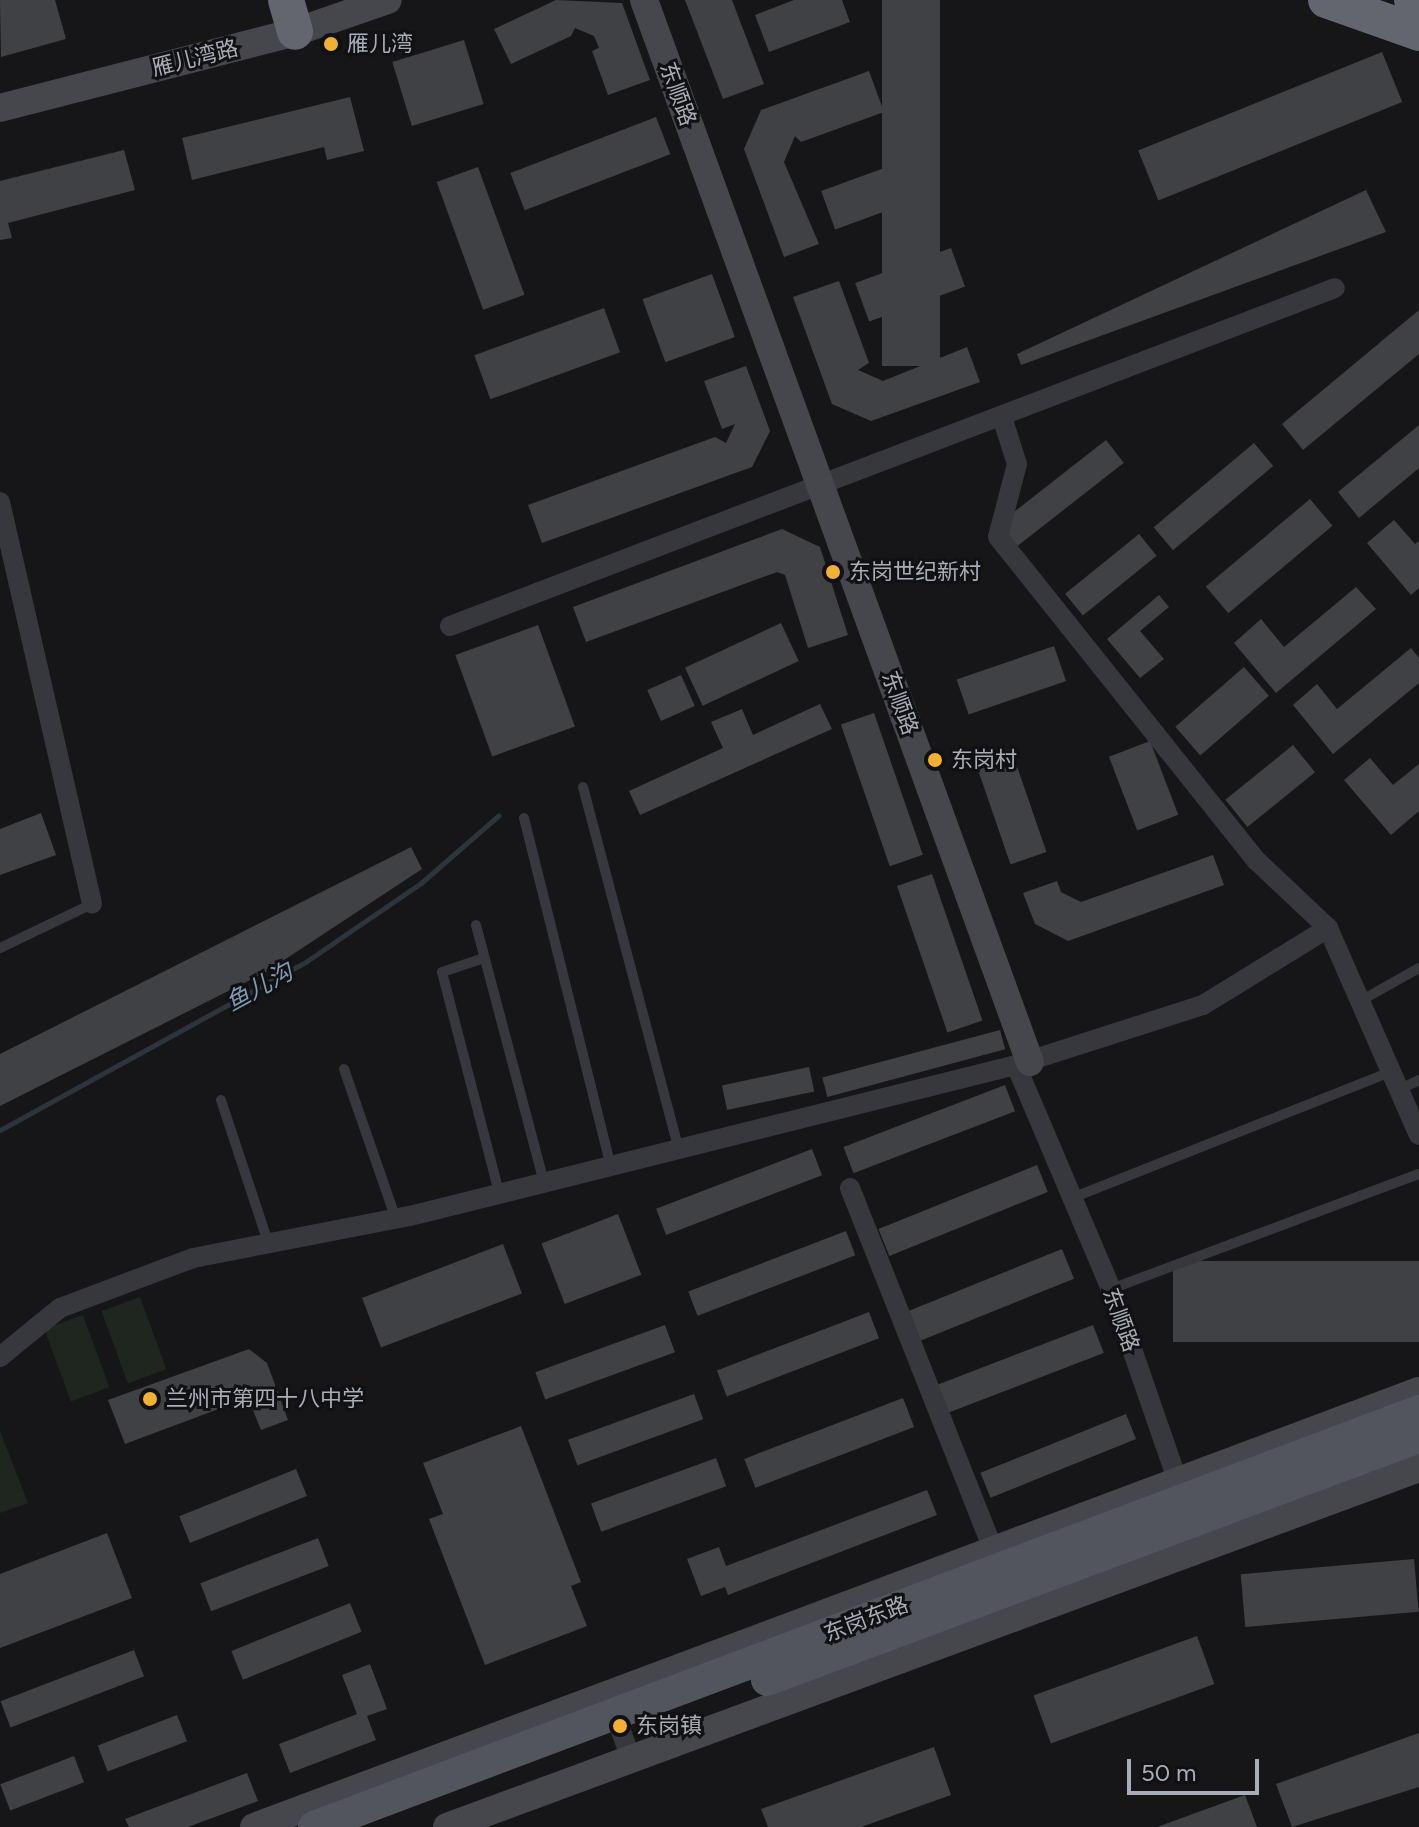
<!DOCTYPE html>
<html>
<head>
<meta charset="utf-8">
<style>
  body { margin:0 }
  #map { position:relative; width:1419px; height:1827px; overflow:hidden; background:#161618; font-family:Figtree,"Noto Sans SC",sans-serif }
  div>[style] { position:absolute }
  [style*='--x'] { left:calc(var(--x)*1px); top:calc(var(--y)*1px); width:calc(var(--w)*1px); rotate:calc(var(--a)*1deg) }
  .green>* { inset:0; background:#1e261f; transform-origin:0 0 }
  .stream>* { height:5px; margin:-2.5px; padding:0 2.5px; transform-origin:2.5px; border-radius:2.5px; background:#2c353c }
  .building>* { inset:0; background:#404145; transform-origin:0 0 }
  .lane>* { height:10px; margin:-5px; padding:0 5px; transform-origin:5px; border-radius:5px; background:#37383d }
  .street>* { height:20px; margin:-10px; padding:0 10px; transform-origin:10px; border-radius:10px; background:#37383d }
  .secondary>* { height:28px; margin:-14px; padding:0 14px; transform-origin:14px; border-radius:14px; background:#45474d }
  .highway>* { height:36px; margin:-18px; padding:0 18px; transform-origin:18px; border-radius:18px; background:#63666e }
  .primary-bridge>* { height:32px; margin:-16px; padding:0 16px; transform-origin:16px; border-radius:16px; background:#53555c }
  .dots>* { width:22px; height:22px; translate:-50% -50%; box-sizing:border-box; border:4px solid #111113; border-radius:50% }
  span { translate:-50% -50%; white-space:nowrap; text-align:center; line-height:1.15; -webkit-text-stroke:6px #111113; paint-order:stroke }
  .poi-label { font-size:22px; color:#a8adb8 }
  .left { translate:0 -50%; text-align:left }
  .street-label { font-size:22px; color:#a8adb8 }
  .water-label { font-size:24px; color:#7f9bb3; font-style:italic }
  .scale { position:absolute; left:1127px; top:1759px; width:132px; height:36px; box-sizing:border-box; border:4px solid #a8adb8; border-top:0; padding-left:10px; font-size:24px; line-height:28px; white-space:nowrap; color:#a8adb8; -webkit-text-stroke:6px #111113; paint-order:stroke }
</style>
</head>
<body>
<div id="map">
  <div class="green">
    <div style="left:140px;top:1297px;width:77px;height:41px;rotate:70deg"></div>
    <div style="left:83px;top:1315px;width:77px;height:41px;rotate:70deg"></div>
    <div style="clip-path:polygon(0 1431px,28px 1503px,0 1513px)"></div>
  </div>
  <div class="stream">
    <div style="--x:0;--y:1130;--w:350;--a:-28.8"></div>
    <div style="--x:307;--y:961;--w:138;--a:-34.4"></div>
    <div style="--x:421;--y:883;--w:103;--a:-41.1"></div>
  </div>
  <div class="building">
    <div style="clip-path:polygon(0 0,55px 0,66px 39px,1px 57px)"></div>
    <div style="clip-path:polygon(556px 0,622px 3px,650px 80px,608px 95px,592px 51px,599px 48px,594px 36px,575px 28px,571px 36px,511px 64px,494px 29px)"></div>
    <div style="clip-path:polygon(685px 0,732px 0,764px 84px,723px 99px)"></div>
    <div style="clip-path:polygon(794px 0,842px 0,850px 22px,769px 52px,755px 15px)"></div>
    <div style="left:882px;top:0;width:58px;height:366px"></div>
    <div style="left:464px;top:40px;width:67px;height:75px;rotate:73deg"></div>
    <div style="left:1382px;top:52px;width:54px;height:263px;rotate:68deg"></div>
    <div style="clip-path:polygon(869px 71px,884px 112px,801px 142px,795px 136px,784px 162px,819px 244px,784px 257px,744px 149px,761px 110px)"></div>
    <div style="clip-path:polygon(350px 97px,364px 151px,327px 160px,324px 147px,192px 180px,182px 138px)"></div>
    <div style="left:656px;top:117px;width:40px;height:156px;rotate:69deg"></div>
    <div style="clip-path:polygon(124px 150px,135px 190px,8px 223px,12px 238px,0 240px,0 181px)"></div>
    <div style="left:917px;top:156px;width:41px;height:102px;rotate:70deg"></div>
    <div style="left:478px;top:167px;width:136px;height:44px;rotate:70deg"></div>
    <div style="clip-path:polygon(1366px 190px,1386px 232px,1021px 365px,1017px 354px)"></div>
    <div style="left:951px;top:248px;width:41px;height:102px;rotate:70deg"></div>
    <div style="left:712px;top:274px;width:67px;height:74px;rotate:70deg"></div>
    <div style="clip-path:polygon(839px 281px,869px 363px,858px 370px,883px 381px,967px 347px,980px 382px,871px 421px,832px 404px,793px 297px)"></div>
    <div style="left:604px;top:308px;width:47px;height:138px;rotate:70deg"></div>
    <div style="clip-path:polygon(1419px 310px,1419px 354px,1303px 450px,1282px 424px)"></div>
    <div style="clip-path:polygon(746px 366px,770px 431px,752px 467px,542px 543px,528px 505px,715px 437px,726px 443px,735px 424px,722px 429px,704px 381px)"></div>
    <div style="clip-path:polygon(1419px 425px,1419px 468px,1359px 518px,1338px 492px)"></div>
    <div style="left:1106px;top:440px;width:29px;height:135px;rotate:52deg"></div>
    <div style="left:1254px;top:443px;width:30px;height:131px;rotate:50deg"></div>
    <div style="left:1310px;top:499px;width:35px;height:136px;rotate:50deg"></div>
    <div style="clip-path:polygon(1394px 520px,1415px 544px,1419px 541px,1419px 588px,1411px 595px,1367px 543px)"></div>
    <div style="clip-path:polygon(782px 529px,820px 547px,848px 635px,808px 648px,785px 575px,777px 572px,586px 642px,573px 607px)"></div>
    <div style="left:1139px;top:534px;width:28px;height:95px;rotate:51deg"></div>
    <div style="clip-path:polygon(1356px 587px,1376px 609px,1276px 693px,1234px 643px,1261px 619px,1284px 647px)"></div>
    <div style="clip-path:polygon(1159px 595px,1169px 607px,1140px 631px,1164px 659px,1140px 678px,1107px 639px)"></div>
    <div style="left:781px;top:623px;width:42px;height:106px;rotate:65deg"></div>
    <div style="left:538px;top:625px;width:108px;height:88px;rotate:70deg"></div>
    <div style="left:1054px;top:646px;width:37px;height:103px;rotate:71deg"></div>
    <div style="clip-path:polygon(1411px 648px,1419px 658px,1419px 683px,1333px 754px,1293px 705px,1317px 684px,1337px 709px)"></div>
    <div style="left:1244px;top:667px;width:38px;height:91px;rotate:49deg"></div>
    <div style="left:681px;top:675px;width:34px;height:37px;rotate:66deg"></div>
    <div style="clip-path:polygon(820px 704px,832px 729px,640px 815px,629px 791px,723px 748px,711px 722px,742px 709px,753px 735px)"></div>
    <div style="left:874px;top:713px;width:150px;height:35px;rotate:71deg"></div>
    <div style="left:1150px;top:741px;width:79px;height:44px;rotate:69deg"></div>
    <div style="left:1293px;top:745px;width:35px;height:87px;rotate:51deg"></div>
    <div style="left:1011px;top:749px;width:109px;height:38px;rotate:71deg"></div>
    <div style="clip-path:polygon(1370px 758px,1393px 785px,1419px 764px,1419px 811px,1391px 835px,1344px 780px)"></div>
    <div style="clip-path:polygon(41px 813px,56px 855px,0 875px,0 829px)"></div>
    <div style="clip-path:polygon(411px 847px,422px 869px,266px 972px,0 1106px,0 1054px)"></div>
    <div style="clip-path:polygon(1213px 855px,1224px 885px,1068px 941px,1035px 924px,1023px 893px,1057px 881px,1061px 892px,1081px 902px)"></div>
    <div style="left:932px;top:874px;width:155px;height:37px;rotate:71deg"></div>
    <div style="left:1000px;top:1030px;width:20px;height:184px;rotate:75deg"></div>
    <div style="left:809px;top:1067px;width:25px;height:89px;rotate:78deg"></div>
    <div style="left:1005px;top:1085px;width:28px;height:173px;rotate:69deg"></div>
    <div style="left:812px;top:1149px;width:28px;height:167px;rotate:69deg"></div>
    <div style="left:1037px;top:1165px;width:29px;height:171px;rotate:68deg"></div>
    <div style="left:618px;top:1214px;width:65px;height:82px;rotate:69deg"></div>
    <div style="left:846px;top:1231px;width:26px;height:169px;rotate:69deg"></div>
    <div style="left:503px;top:1244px;width:53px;height:151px;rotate:69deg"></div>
    <div style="left:1062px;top:1249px;width:32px;height:165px;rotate:68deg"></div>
    <div style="left:1419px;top:1261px;width:81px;height:246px;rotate:90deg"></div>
    <div style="left:869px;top:1312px;width:28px;height:163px;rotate:69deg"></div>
    <div style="left:665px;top:1325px;width:29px;height:138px;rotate:70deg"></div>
    <div style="left:1093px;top:1325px;width:30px;height:173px;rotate:69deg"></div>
    <div style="clip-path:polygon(249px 1349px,267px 1363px,288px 1420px,261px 1430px,248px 1398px,125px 1444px,108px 1400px)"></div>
    <div style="left:694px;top:1394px;width:27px;height:134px;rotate:70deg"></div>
    <div style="left:903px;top:1398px;width:31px;height:170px;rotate:69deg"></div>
    <div style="left:1126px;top:1414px;width:27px;height:157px;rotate:68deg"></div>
    <div style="clip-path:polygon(521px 1426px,581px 1582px,571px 1586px,587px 1626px,485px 1665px,429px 1519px,443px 1514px,423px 1463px)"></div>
    <div style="left:716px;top:1458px;width:30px;height:133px;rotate:70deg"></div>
    <div style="left:296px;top:1469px;width:29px;height:126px;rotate:68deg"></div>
    <div style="clip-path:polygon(927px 1490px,937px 1515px,728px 1595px,725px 1587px,701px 1596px,687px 1559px,719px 1547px,726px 1566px)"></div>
    <div style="clip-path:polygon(107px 1533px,132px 1598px,0 1648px,0 1574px)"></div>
    <div style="left:318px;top:1538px;width:30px;height:126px;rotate:69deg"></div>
    <div style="left:1414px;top:1559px;width:53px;height:174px;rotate:85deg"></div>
    <div style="left:350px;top:1603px;width:31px;height:128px;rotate:68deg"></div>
    <div style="left:1197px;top:1636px;width:51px;height:174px;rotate:70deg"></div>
    <div style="left:134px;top:1650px;width:28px;height:143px;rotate:69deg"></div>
    <div style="clip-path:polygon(370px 1664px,387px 1709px,367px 1716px,376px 1740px,290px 1773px,279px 1744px,357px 1714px,342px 1675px)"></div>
    <div style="left:177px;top:1715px;width:28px;height:85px;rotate:69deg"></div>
    <div style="clip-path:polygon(1419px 1733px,1419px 1787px,1292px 1827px,1276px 1784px)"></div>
    <div style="clip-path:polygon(934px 1747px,951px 1795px,861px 1827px,768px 1827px,761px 1809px)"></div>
    <div style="left:74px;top:1756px;width:28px;height:79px;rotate:69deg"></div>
    <div style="clip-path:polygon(247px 1773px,258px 1801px,188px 1827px,129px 1827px,125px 1819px)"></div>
    <div style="clip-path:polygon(1245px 1795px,1257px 1827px,1157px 1827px)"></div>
  </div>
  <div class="lane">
    <div style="--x:583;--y:787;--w:371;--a:75.2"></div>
    <div style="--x:524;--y:818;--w:357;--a:76"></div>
    <div style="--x:476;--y:925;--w:267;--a:75.2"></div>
    <div style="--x:0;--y:948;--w:102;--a:-25.6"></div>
    <div style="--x:484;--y:958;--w:44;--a:161.6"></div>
    <div style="--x:442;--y:972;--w:227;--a:75.5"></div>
    <div style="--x:1362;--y:1000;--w:65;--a:-29.3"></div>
    <div style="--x:344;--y:1069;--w:159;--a:70.9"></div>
    <div style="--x:1400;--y:1089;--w:21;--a:-25"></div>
    <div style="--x:221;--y:1100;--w:153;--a:71.7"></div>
    <div style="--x:1072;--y:1198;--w:344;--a:-21.6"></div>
    <div style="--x:1111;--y:1289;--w:329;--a:-20.5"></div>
  </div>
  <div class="street">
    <div style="--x:1002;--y:417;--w:49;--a:72.3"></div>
    <div style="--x:1017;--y:464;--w:75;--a:104.6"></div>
    <div style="--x:998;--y:537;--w:415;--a:51.4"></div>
    <div style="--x:1257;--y:861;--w:98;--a:43.3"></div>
    <div style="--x:1328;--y:928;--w:226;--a:66.3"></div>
    <div style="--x:0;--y:502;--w:412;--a:77.1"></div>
    <div style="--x:450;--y:626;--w:947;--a:-20.9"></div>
    <div style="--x:850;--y:1188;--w:389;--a:68.4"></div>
    <div style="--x:0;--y:1357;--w:77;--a:-39.2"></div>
    <div style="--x:60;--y:1308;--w:142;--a:-20.6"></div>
    <div style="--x:193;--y:1258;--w:221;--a:-11"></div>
    <div style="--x:410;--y:1216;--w:625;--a:-13.99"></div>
    <div style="--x:1178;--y:1482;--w:204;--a:-109.1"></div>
    <div style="--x:1111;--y:1289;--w:243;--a:-113"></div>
    <div style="--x:1016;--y:1065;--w:196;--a:-17.8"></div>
    <div style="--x:1203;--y:1005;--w:147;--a:-31.6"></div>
    <div style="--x:612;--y:1706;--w:56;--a:70.3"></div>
  </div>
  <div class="secondary">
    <div style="--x:644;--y:0;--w:1130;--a:70.03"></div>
    <div style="--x:0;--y:108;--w:305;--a:-14.4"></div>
    <div style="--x:295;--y:32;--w:98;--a:-19"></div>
    <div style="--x:254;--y:1827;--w:1244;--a:-20.52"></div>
    <div style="--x:447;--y:1827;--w:1036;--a:-20.27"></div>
  </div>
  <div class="highway">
    <div style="--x:286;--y:0;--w:33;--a:74"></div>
    <div style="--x:1326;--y:0;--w:99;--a:19.5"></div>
    <div style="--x:1412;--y:0;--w:7;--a:16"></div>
  </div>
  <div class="primary-bridge">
    <div style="--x:767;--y:1680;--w:696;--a:-20.44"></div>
    <div style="--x:314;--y:1827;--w:1181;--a:-20.63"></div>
  </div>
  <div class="dots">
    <div style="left:331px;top:44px;background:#f2b134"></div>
    <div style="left:833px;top:572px;background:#f2b134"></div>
    <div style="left:935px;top:760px;background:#f2b134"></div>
    <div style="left:150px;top:1399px;background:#f2b134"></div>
    <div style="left:620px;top:1726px;background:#f2b134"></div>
  </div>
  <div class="poi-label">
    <span class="left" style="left:347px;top:44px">雁儿湾</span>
    <span class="left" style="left:849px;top:572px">东岗世纪新村</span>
    <span class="left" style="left:951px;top:760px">东岗村</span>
    <span class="left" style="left:166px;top:1399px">兰州市第四十八中学</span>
    <span class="left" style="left:636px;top:1726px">东岗镇</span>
  </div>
  <div class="street-label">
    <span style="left:195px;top:58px;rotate:-14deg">雁儿湾路</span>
    <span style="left:678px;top:94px;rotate:70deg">东顺路</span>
    <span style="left:900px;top:703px;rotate:70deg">东顺路</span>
    <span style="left:1121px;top:1320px;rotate:70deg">东顺路</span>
    <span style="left:866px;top:1619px;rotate:-21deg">东岗东路</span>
  </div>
  <div class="water-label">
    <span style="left:259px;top:987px;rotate:-29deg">鱼儿沟</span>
  </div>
  <div class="scale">50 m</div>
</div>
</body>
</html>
